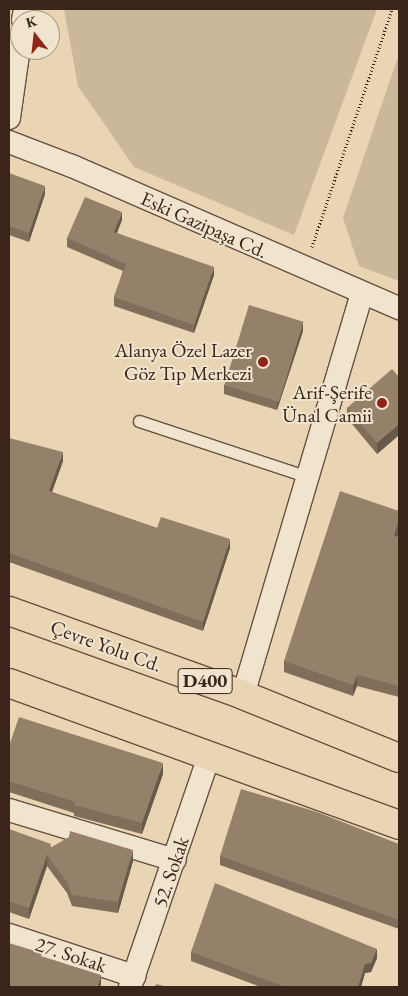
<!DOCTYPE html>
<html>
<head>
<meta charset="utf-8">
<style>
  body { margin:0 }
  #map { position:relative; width:408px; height:996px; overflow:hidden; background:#e9d5b3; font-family:"EB Garamond",serif }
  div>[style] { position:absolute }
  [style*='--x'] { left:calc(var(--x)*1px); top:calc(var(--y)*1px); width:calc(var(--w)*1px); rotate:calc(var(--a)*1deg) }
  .green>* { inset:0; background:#cbb799 }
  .path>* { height:3px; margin-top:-1.5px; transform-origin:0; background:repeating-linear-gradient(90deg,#3b2419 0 1px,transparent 0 3.5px) }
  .roads { filter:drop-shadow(1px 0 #665040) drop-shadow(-1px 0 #665040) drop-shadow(0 1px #665040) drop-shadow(0 -1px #665040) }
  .service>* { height:11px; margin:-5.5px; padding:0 5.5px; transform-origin:5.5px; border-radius:5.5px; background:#f1e4ce }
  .minor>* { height:22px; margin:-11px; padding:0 11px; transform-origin:11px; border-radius:11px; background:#f1e4ce }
  .trunk>* { height:28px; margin:-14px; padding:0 14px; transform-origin:14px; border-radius:14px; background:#e9d5b3 }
  .wall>* { inset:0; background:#806e5a }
  .shaded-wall>* { inset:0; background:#685a4a }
  .building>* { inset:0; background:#958069; transform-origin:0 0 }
  .dots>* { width:14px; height:14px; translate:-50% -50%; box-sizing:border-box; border:2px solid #f1e4ce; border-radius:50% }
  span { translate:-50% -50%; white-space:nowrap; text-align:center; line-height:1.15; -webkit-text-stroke:4px #f1e4ce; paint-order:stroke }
  .shield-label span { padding:1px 4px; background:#f1e4ce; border:1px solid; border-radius:4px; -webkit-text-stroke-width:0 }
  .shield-label { font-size:19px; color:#3b2419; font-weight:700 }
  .street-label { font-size:20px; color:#3b2419 }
  .poi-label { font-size:20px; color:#3b2419 }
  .right { translate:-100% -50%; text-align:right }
  .frame { position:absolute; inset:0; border:10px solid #3b2419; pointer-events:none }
  .north { position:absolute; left:10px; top:10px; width:50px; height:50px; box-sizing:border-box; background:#f1e4ce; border:1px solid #a89786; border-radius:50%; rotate:344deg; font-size:14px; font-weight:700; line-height:20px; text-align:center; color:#3b2419 }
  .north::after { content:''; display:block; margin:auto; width:18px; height:22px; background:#8f2418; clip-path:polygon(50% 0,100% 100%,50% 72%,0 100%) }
</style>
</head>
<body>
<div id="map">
  <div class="green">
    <div style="clip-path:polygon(64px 9px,377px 9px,294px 235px,134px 167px,78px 86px)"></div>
    <div style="clip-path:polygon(399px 54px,399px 281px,359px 266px,343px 218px)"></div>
  </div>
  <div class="path">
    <div style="--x:312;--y:247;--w:251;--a:-71.4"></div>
  </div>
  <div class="roads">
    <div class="service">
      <div style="--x:139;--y:421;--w:178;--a:18.3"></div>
    </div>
    <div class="minor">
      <div style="--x:23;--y:20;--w:11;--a:-80"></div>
      <div style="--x:9;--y:118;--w:78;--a:-81.9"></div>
      <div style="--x:9;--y:142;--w:67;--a:20.9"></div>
      <div style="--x:72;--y:166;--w:357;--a:23.5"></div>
      <div style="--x:243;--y:695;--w:418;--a:-73.5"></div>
      <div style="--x:9;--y:810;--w:173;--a:16.8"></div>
      <div style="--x:9;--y:935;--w:132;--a:18.2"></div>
      <div style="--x:130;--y:987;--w:244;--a:-71.1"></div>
    </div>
    <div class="trunk">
      <div style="--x:9;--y:611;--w:249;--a:19.7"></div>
      <div style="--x:243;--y:695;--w:168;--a:22"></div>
      <div style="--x:9;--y:683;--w:415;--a:20"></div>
    </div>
  </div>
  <div class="wall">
    <div style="clip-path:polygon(9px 173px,45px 194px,29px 242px,9px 235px)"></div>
    <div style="clip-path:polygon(122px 220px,117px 233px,214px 275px,194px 333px,114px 306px,114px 297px,123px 271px,67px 247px,67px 238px)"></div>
    <div style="clip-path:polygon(303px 331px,277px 410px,224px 394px,224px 385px)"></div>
    <div style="clip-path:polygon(399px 377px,399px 435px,377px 454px,347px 418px,347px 408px)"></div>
    <div style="clip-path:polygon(9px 438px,63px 461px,52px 492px,157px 528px,230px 548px,203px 631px,9px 562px)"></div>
    <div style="clip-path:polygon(399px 511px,399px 531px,397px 537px,399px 538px,399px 697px,357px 686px,353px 696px,284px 672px,284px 661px)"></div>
    <div style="clip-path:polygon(9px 746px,163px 774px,142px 834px,74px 816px,74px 813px,9px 792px)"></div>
    <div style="clip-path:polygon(9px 829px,51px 847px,133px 861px,118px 913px,72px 906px,67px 893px,47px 866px,29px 919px,9px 912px)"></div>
    <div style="clip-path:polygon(399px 844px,399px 929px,220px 865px,220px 856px)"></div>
    <div style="clip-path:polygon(191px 952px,377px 958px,371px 972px,365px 973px,361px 987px,261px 987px,191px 961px)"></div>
  </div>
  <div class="shaded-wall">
    <div style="clip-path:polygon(45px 186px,45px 194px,29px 242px,29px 233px)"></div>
    <div style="clip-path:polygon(122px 212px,122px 220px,114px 240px,114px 232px)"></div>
    <div style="clip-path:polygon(214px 267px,214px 275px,194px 333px,194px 325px)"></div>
    <div style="clip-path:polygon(303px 322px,303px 331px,277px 410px,277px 402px)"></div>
    <div style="clip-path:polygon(399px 424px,399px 435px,377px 454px,377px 443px)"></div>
    <div style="clip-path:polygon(63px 452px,63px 461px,49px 500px,49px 491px)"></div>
    <div style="clip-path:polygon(399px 520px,399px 531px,394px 547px,394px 536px)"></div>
    <div style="clip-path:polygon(230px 539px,230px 548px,203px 631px,203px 622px)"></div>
    <div style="clip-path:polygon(357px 675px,357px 686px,353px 696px,353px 685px)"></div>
    <div style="clip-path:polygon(163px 763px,163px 774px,142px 834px,142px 823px)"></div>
    <div style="clip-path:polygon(133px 850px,133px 861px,118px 913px,118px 902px)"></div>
    <div style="clip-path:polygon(47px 855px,47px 866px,29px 919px,29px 908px)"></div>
    <div style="clip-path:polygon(377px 949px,377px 958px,371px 972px,365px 973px,361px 987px,358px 987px,365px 964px)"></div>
    <div style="clip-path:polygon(101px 975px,101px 985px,100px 987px,97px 987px)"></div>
  </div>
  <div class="building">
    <div style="clip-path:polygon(9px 173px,45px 186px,29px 233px,9px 226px)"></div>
    <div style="clip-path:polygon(85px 197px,122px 212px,114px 232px,214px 267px,194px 325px,114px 297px,126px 264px,67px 238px)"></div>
    <div style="left:249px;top:305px;width:57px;height:84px;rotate:17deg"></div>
    <div style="clip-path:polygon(392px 369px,399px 377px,399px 424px,377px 443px,347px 408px)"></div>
    <div style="clip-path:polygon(9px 438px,63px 452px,49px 491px,157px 528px,161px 517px,230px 539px,203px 622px,9px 553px)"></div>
    <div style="clip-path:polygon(340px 491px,399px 511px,399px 520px,394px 536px,399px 538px,399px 686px,357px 675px,353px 685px,284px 661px)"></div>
    <div style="clip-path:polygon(19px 717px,163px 763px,142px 823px,74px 805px,75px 802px,9px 781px,9px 746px)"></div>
    <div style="clip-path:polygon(241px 789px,317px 812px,399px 844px,399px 920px,220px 856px)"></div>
    <div style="clip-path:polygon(9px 829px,51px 844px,50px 848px,69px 837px,70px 831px,133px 850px,118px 902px,72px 895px,67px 882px,47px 855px,29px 908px,9px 901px)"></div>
    <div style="clip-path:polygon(215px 883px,377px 949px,371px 963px,365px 964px,358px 987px,285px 987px,191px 952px)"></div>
    <div style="clip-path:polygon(9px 943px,42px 953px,41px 956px,101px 975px,97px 987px,9px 987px)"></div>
    <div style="clip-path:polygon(156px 984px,168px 987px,155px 987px)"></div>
  </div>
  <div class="dots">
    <div style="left:263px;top:362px;background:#8f2418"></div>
    <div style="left:382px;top:403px;background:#8f2418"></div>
  </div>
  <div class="shield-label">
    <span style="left:205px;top:681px">D400</span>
  </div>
  <div class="street-label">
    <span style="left:204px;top:225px;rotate:24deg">Eski Gazipaşa Cd.</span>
    <span style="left:106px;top:646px;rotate:20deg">Çevre Yolu Cd.</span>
    <span style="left:171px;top:872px;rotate:-71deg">52. Sokak</span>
    <span style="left:71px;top:955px;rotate:18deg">27. Sokak</span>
  </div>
  <div class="poi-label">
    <span class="right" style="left:252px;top:362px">Alanya Özel Lazer<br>Göz Tıp Merkezi</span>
    <span class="right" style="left:372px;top:404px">Arif-Şerife<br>Ünal Camii</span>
  </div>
  <div class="frame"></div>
  <div class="north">K</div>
</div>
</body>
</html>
